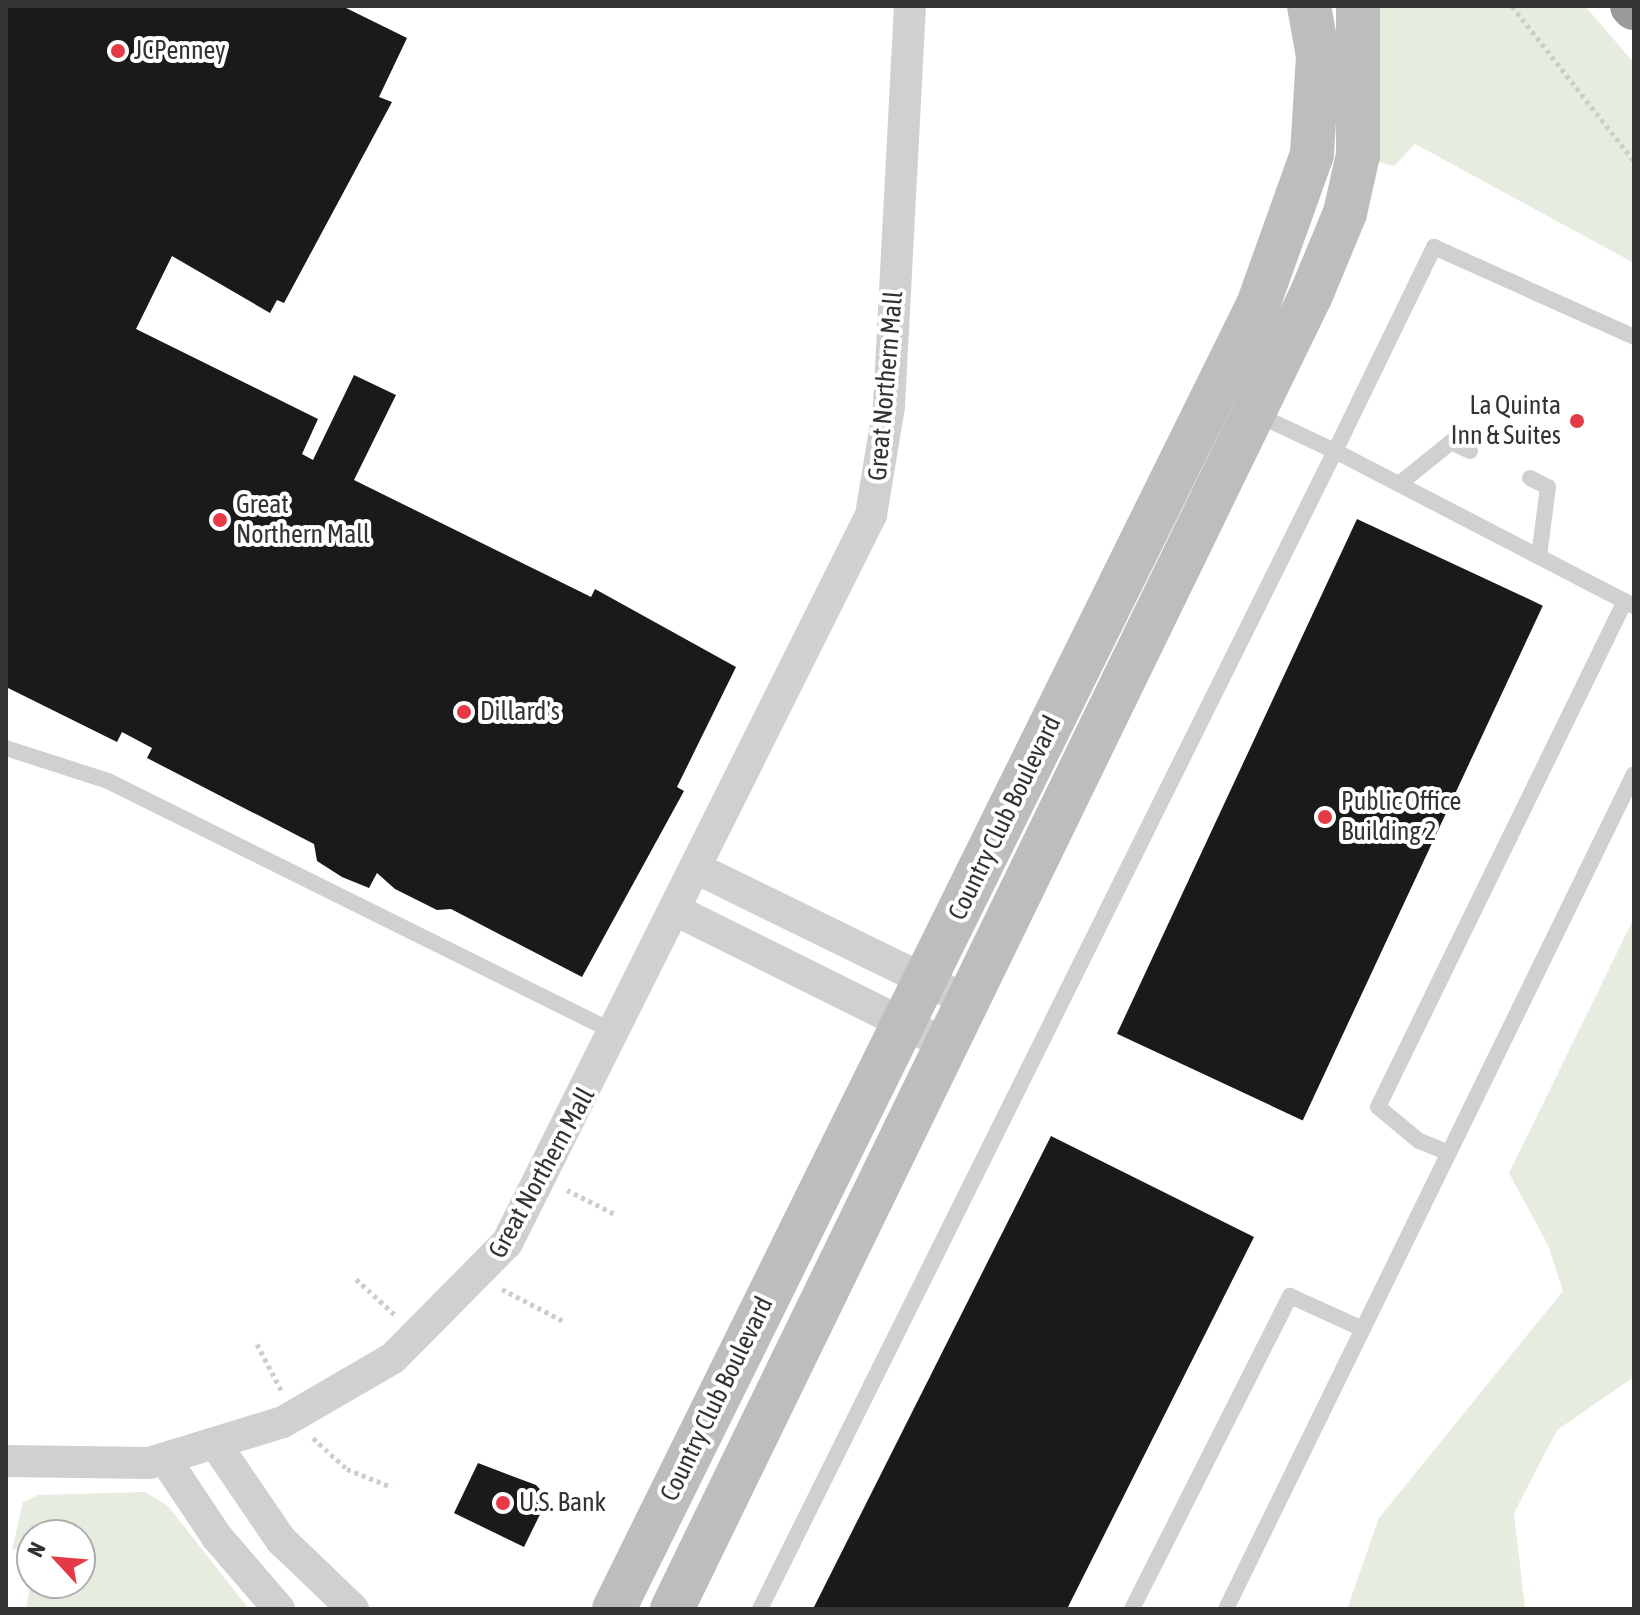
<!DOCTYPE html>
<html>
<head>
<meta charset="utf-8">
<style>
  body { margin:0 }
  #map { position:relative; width:1640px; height:1615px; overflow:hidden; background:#fff; font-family:"Asap Condensed",sans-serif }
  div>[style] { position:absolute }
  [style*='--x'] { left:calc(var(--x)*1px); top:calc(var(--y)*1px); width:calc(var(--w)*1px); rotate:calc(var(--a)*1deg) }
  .green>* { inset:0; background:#e6ecdf }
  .building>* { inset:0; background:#1a1a1a; transform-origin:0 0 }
  .path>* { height:5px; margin-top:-2.5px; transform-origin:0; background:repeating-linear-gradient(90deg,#cdcdcd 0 4px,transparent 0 8px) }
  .lane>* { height:16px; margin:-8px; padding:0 8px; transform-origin:8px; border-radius:8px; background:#d0d0d0 }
  .street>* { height:32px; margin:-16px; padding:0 16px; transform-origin:16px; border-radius:16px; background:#d0d0d0 }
  .secondary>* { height:44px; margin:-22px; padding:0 22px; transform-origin:22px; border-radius:22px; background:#bdbdbd }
  .highway>* { height:44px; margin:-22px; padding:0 22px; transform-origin:22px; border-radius:22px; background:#9a9a9a }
  .dots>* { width:22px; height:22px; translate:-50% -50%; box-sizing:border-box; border:4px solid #fff; border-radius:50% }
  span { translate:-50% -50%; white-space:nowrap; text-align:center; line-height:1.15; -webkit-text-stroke:8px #fff; paint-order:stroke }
  .poi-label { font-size:26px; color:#333 }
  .left { translate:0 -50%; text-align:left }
  .right { translate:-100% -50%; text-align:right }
  .street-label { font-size:26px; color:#333 }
  .frame { position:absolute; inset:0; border:8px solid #333; pointer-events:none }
  .north { position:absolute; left:16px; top:1519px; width:80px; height:80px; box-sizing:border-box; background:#fff; border:2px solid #adadad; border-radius:50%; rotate:296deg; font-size:22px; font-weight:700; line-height:32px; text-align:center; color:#333 }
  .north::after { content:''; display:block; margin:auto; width:28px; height:36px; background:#e63946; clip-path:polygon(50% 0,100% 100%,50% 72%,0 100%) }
</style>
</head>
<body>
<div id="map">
  <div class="green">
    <div style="clip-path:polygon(1378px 6px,1585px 6px,1634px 63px,1634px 263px,1415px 144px,1394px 166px,1378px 162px)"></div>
    <div style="clip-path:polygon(1634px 918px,1634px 1377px,1557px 1430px,1514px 1513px,1525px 1609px,1347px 1609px,1379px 1518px,1563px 1291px,1548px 1245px,1509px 1173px)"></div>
    <div style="clip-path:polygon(145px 1492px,168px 1506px,249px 1609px,26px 1609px,32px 1575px,32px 1583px,80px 1583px,80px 1535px,32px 1535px,32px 1546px,12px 1550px,23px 1502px,38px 1495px)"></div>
  </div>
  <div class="building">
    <div style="clip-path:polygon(6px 6px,342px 6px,407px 38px,379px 97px,392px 102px,284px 303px,277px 300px,270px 313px,172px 256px,136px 329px,318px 419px,302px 454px,313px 460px,354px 375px,396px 395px,354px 480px,583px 593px,591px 597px,595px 589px,736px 667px,677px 787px,684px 791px,582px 977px,451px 909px,437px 910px,395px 889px,377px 873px,369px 888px,342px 877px,317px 861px,314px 844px,147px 758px,152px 748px,122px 732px,117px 742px,6px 687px)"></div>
    <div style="left:1357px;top:519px;width:205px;height:568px;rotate:25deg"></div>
    <div style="clip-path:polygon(1051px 1136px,1254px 1237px,1067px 1609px,813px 1609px)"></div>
    <div style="clip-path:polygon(478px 1463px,536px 1485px,548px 1498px,524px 1547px,454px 1513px)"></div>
  </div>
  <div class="path">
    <div style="--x:1512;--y:6;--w:197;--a:51.8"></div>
    <div style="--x:567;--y:1190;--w:54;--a:26.6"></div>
    <div style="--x:356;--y:1279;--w:52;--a:42.6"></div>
    <div style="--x:502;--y:1289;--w:69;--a:27.7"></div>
    <div style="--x:257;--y:1344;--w:52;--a:62.4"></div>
    <div style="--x:313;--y:1438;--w:46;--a:42.4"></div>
    <div style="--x:347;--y:1469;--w:48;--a:21.8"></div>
  </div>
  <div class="lane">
    <div style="--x:1256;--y:414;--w:87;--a:25.1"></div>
    <div style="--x:1335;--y:451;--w:227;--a:-64.1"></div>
    <div style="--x:1434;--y:247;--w:219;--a:24.2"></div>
    <div style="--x:1530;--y:478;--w:20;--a:27"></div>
    <div style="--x:1548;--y:487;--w:70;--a:97.4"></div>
    <div style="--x:1399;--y:484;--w:67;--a:-38.9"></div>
    <div style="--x:1451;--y:442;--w:21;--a:25"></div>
    <div style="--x:6;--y:748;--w:107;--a:17.9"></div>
    <div style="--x:108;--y:781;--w:567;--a:26.38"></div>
    <div style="--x:1449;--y:1153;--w:32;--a:-158"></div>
    <div style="--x:1419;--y:1141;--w:53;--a:-140.3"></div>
    <div style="--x:1378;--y:1107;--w:563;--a:-63.98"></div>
    <div style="--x:760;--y:1609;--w:1293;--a:-63.59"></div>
    <div style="--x:1335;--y:451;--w:337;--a:27.4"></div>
    <div style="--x:1132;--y:1609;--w:351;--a:-63.2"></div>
    <div style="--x:1290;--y:1296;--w:80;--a:24.3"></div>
    <div style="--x:1226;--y:1609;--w:929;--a:-63.96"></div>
  </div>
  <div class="street">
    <div style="--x:698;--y:869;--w:300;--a:26.1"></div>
    <div style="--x:677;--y:911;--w:299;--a:26.4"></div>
    <div style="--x:217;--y:1446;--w:114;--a:55.8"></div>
    <div style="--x:281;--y:1540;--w:100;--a:43.8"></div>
    <div style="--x:165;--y:1459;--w:94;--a:56.3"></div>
    <div style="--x:217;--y:1537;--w:95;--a:49.3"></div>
    <div style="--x:6;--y:1461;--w:143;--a:0.8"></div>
    <div style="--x:149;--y:1463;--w:140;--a:-17"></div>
    <div style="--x:283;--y:1422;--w:127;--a:-30.2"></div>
    <div style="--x:393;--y:1358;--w:162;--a:-45.3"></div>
    <div style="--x:507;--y:1243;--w:814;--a:-63.43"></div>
    <div style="--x:871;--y:515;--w:110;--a:-80.6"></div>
    <div style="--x:889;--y:406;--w:401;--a:-87"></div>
  </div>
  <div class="secondary">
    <div style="--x:614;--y:1609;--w:1454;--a:-63.72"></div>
    <div style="--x:1258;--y:305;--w:160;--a:-70.3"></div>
    <div style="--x:1312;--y:154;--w:98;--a:-86.5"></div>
    <div style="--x:1318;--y:56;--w:51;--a:-100.2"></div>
    <div style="--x:672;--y:1609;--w:1461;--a:-64.07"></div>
    <div style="--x:1311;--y:295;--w:89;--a:-67.5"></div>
    <div style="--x:1345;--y:213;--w:59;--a:-77.4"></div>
    <div style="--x:1358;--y:155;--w:149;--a:-90"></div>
  </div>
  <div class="highway">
    <div style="--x:1632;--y:6;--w:3;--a:45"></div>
  </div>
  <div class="dots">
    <div style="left:118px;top:51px;background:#e63946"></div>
    <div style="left:1577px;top:421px;background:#e63946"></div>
    <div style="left:220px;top:520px;background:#e63946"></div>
    <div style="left:464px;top:712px;background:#e63946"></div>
    <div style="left:1325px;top:817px;background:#e63946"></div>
    <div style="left:503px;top:1503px;background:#e63946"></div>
  </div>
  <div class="poi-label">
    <span class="left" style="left:134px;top:51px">JCPenney</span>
    <span class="right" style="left:1561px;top:421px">La Quinta<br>Inn &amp; Suites</span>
    <span class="left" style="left:236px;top:520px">Great<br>Northern Mall</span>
    <span class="left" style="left:480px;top:712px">Dillard's</span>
    <span class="left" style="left:1341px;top:817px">Public Office<br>Building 2</span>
    <span class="left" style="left:519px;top:1503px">U.S. Bank</span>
  </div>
  <div class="street-label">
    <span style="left:886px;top:386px;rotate:-85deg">Great Northern Mall</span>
    <span style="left:1005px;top:818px;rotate:-64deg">Country Club Boulevard</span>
    <span style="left:542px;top:1173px;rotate:-61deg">Great Northern Mall</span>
    <span style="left:717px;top:1399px;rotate:-64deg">Country Club Boulevard</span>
  </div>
  <div class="frame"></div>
  <div class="north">N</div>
</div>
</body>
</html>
